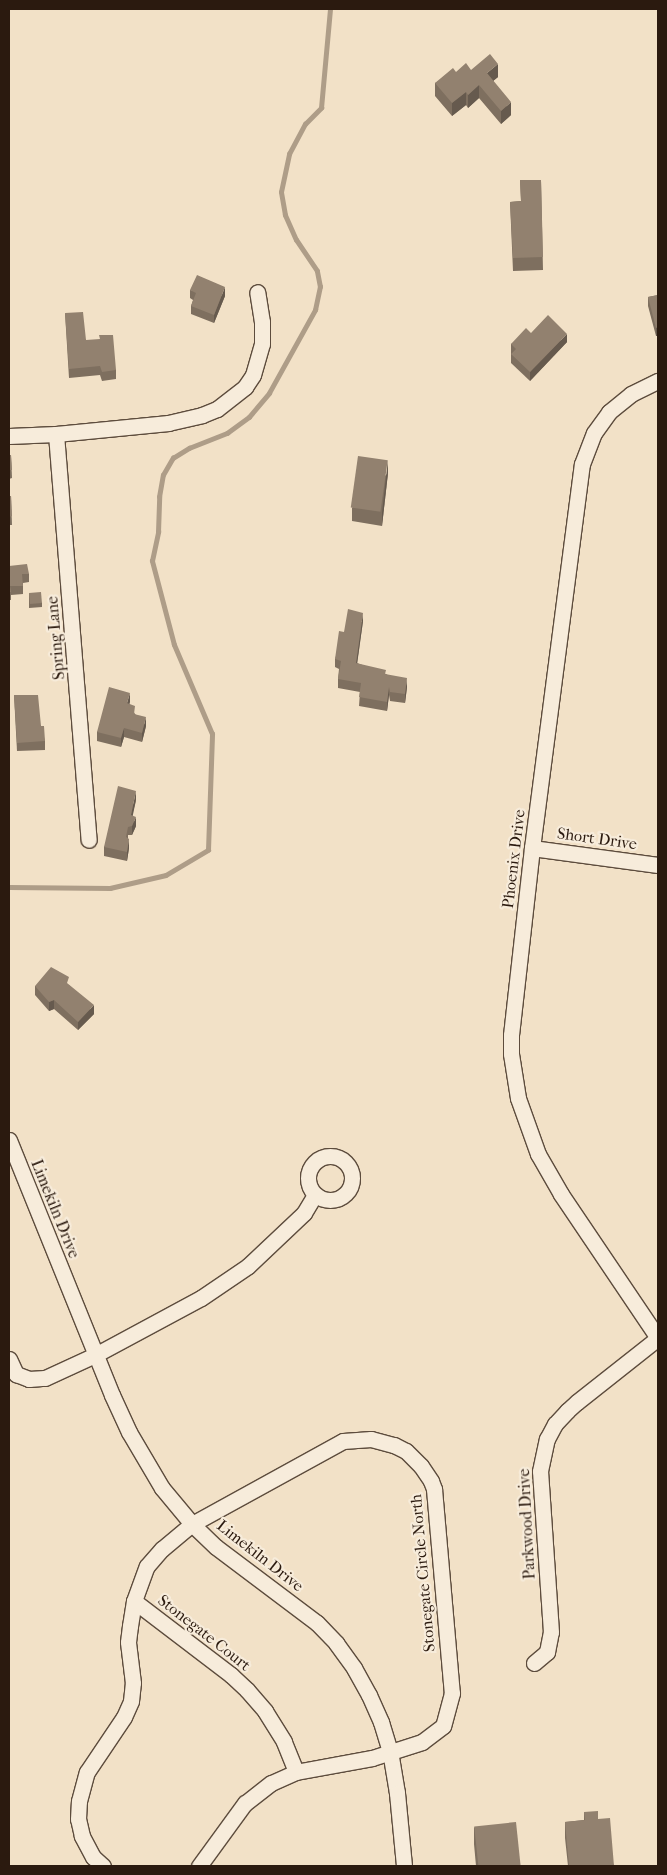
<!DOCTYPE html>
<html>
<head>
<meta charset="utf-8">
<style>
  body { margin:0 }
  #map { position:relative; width:667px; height:1875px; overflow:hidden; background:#f2e1c7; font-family:"IM FELL French Canon",serif }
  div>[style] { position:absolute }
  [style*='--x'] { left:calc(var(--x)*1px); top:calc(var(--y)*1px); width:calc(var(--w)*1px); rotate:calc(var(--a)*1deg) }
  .stream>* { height:4.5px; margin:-2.25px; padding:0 2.25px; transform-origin:2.25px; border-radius:2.25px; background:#ae9d88 }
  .roads { filter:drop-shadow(1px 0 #5d4c3d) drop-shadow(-1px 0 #5d4c3d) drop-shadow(0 1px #5d4c3d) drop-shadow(0 -1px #5d4c3d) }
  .minor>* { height:15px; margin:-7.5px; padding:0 7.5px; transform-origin:7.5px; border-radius:7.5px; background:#f7ecdb }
  .minor>.ring { margin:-7.5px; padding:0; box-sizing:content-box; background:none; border:15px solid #f7ecdb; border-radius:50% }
  .wall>* { inset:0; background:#7e6f5f }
  .shaded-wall>* { inset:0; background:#665a4e; transform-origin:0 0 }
  .building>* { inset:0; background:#92816f; transform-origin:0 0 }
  span { translate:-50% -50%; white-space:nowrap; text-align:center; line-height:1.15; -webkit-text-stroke:4.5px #f7ecdb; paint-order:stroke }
  .street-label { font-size:16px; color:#2b1a0f }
  .frame { position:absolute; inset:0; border:10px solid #2b1a0f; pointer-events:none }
</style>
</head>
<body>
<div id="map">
  <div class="stream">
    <div style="--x:9;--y:887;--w:101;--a:0.6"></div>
    <div style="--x:110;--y:888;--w:57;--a:-13.1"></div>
    <div style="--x:166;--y:875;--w:49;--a:-30.8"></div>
    <div style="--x:208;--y:850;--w:116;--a:-88"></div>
    <div style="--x:212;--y:734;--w:97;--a:-113.1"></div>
    <div style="--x:174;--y:645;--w:87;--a:-104.7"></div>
    <div style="--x:152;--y:561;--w:30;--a:-78"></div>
    <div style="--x:158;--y:532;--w:35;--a:-88"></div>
    <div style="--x:159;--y:497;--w:22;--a:-80"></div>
    <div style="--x:163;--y:475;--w:20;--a:-60"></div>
    <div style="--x:173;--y:458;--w:19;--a:-32"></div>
    <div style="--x:189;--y:448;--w:41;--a:-21.5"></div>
    <div style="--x:227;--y:433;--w:27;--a:-36"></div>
    <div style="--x:249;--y:417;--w:31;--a:-50"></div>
    <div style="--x:269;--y:393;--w:95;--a:-61"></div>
    <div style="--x:315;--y:310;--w:24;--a:-78"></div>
    <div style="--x:320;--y:287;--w:16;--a:-101"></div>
    <div style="--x:317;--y:271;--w:37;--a:-124"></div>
    <div style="--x:296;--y:240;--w:27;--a:-114"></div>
    <div style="--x:285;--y:215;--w:23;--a:-100"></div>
    <div style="--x:281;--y:192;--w:39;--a:-78"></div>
    <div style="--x:289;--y:154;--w:34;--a:-62"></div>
    <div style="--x:305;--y:124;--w:23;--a:-45"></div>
    <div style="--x:321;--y:108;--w:99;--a:-84.8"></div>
  </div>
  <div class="roads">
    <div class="minor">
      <div style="--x:56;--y:434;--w:407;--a:85.4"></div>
      <div style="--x:9;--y:436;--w:47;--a:-2.4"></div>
      <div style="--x:56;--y:434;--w:113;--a:-5.6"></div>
      <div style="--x:168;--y:423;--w:35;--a:-13"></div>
      <div style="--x:202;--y:415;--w:16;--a:-22"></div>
      <div style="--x:217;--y:409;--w:36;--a:-38"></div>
      <div style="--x:245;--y:387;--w:14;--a:-56"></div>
      <div style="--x:253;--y:375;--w:32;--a:-74"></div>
      <div style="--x:262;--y:344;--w:22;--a:-90"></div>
      <div style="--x:262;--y:322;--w:30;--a:-99"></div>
      <div style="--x:532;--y:848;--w:127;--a:7.7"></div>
      <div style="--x:9;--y:1140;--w:275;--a:68"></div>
      <div style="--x:112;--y:1395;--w:41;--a:65.3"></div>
      <div style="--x:129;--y:1432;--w:65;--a:59.5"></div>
      <div style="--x:162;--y:1488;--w:47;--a:50.2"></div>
      <div style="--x:192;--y:1524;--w:33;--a:44"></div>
      <div style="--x:216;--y:1547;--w:126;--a:37"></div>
      <div style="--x:317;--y:1623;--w:28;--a:46"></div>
      <div style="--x:336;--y:1643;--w:31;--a:54"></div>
      <div style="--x:354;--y:1668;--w:31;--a:61"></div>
      <div style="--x:369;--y:1695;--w:30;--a:66"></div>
      <div style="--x:381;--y:1722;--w:30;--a:73"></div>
      <div style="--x:390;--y:1751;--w:43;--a:80.5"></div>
      <div style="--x:397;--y:1793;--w:73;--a:84.5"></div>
      <div class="ring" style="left:308px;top:1156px;width:29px;height:29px"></div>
      <div style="--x:9;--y:1359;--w:17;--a:65"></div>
      <div style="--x:16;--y:1374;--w:14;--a:21"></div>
      <div style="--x:29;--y:1379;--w:16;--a:-4"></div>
      <div style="--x:45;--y:1378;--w:55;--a:-24.7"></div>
      <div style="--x:95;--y:1355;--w:120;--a:-28.3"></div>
      <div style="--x:201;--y:1298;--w:57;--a:-34.2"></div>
      <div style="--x:248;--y:1266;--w:77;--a:-43.4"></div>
      <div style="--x:304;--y:1213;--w:21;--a:-59"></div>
      <div style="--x:134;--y:1601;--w:122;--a:37.3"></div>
      <div style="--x:231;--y:1675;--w:22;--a:43"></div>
      <div style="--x:247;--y:1690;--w:28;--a:49"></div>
      <div style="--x:265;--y:1711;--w:36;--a:58"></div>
      <div style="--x:284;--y:1742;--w:32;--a:68"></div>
      <div style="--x:534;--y:1663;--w:17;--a:-40"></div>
      <div style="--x:547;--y:1652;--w:20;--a:-79"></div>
      <div style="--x:551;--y:1632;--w:161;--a:-93.9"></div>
      <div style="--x:540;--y:1471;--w:33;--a:-78"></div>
      <div style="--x:547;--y:1439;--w:17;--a:-62"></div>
      <div style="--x:555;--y:1424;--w:18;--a:-47"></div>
      <div style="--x:567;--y:1411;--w:13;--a:-42"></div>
      <div style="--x:577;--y:1402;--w:103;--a:-38.3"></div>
      <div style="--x:658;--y:1338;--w:174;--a:-124"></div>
      <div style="--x:561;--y:1194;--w:46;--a:-119.9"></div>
      <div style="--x:538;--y:1154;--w:59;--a:-109.7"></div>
      <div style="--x:518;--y:1098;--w:45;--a:-99"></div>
      <div style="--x:511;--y:1054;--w:19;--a:-90"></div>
      <div style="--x:511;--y:1035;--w:188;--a:-83.6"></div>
      <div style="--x:532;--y:848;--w:387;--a:-82.6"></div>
      <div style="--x:582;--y:464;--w:33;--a:-69"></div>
      <div style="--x:594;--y:433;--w:26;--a:-54"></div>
      <div style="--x:609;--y:412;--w:28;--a:-39"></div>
      <div style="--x:631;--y:394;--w:30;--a:-26"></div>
      <div style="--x:103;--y:1866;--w:13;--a:-138"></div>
      <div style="--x:93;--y:1857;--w:24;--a:-118"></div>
      <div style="--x:82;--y:1836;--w:17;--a:-103"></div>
      <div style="--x:78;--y:1819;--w:18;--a:-87"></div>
      <div style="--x:79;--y:1801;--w:30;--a:-75"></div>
      <div style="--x:87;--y:1772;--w:66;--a:-56.1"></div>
      <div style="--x:124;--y:1717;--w:17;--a:-66"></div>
      <div style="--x:131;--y:1701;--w:18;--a:-84"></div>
      <div style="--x:133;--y:1683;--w:41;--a:-97"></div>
      <div style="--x:128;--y:1642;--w:16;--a:-83"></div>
      <div style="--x:130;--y:1626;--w:25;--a:-81"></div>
      <div style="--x:134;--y:1601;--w:37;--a:-70"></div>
      <div style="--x:147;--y:1566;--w:23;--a:-49"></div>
      <div style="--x:162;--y:1549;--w:39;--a:-40"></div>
      <div style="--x:192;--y:1524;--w:172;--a:-28.8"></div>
      <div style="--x:343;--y:1441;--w:28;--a:-4"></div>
      <div style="--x:371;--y:1439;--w:24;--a:15"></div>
      <div style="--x:394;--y:1445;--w:13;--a:27"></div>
      <div style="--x:406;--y:1451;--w:21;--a:45"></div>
      <div style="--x:421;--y:1466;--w:18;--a:56"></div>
      <div style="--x:431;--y:1481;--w:9;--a:69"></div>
      <div style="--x:434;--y:1489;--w:205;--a:85"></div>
      <div style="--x:452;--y:1693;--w:34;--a:105"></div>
      <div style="--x:443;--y:1726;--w:26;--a:143"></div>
      <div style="--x:422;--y:1742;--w:52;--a:162.3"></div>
      <div style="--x:372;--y:1758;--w:77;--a:169.6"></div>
      <div style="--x:296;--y:1772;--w:27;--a:156"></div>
      <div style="--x:271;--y:1783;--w:33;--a:142"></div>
      <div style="--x:245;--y:1803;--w:78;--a:126.1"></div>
    </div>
  </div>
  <div class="wall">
    <div style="clip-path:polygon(471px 70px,498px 77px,493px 81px,511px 115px,501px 124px,479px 98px,468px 108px,466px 105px,452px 116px,435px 96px,435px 83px,456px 72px)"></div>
    <div style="clip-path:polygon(520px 180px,541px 180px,543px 270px,513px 271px,510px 202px,521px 201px)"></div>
    <div style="clip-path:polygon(190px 290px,225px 296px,214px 323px,191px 314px,191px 306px,193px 300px,190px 298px)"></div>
    <div style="clip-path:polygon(658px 295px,656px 336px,648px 306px,648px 297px)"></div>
    <div style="clip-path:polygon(65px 313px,86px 340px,116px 370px,116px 379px,102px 381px,100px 375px,69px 378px)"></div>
    <div style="clip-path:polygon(531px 333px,567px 342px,530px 381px,511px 363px,511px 344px)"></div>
    <div style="clip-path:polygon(9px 455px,11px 455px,12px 478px,9px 479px)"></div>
    <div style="clip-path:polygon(388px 473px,382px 526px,352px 521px,352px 508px)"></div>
    <div style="clip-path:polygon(9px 496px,11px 496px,12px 525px,9px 525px)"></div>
    <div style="clip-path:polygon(9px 566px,29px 574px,29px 582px,23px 583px,23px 594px,11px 595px,11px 600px,9px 600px)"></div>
    <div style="clip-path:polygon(29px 593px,42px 603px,42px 607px,29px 608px)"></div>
    <div style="clip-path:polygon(363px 621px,357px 663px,386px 674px,407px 687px,405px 703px,390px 701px,389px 695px,387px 711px,359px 706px,360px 692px,338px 688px,338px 679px,339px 669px,335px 667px,335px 659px,344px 632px)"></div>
    <div style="clip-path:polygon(14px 695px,41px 726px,45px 741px,45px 750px,17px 751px)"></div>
    <div style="clip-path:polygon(130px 702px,129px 704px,135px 714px,146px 726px,142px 742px,124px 737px,121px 747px,97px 741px,97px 732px)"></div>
    <div style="clip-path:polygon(136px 800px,132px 816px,136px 826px,132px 835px,128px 835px,128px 838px,129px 848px,127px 861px,104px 856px,104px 847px)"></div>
    <div style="clip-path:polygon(69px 985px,94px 1014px,78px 1030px,54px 1009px,49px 1011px,35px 995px,35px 986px)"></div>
    <div style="clip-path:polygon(584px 1812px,598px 1819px,614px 1866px,568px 1866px,565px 1838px,565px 1822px,584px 1820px)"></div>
    <div style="clip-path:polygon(474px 1827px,521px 1866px,476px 1866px,474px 1844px)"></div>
  </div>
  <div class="shaded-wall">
    <div style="clip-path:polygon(498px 64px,498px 77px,487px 86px,487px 73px)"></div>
    <div style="clip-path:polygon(479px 85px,479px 98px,468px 108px,468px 95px)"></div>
    <div style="clip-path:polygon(466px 92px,466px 105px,452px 116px,452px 103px)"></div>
    <div style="clip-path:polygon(511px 102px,511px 115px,501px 124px,501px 111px)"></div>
    <div style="clip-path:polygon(225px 287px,225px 296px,214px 323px,214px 315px)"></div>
    <div style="left:658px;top:327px;width:9px;height:2px;rotate:90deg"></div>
    <div style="clip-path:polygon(567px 334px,567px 342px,530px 381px,530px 372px)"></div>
    <div style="clip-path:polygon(388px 460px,388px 473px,382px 526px,382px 513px)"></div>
    <div style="clip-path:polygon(363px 613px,363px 621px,356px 672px,356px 663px)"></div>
    <div style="clip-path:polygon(407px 678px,407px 687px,405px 703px,405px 694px)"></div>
    <div style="clip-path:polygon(389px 687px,389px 695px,387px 711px,387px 702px)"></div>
    <div style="clip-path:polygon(130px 693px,130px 702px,127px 712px,127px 703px)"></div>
    <div style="clip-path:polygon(146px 717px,146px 726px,142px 742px,142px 733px)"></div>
    <div style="clip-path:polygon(124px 728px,124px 737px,121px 747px,121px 738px)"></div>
    <div style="clip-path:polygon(136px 791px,136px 800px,131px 824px,131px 815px)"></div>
    <div style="clip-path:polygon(136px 817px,136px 826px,132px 835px,132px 826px)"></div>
    <div style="clip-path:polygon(129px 839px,129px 848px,127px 861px,127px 852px)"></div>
    <div style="clip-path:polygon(54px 1000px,54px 1009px,49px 1011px,49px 1002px)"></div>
    <div style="clip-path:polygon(94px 1005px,94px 1014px,78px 1030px,78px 1022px)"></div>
  </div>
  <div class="building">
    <div style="clip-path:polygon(490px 54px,498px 64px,487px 73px,511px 102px,501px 111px,479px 85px,468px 95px,466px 92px,452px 103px,435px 83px,453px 68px,456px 72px,466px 63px,471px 70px)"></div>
    <div style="clip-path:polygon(520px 180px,541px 180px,543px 257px,513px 258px,510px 202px,521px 201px)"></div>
    <div style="clip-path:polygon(197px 275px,225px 287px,214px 315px,191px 306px,196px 293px,190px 290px)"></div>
    <div style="clip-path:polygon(658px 295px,658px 327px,656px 328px,648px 297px)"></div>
    <div style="clip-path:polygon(83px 312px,86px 340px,100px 339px,99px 335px,113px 335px,116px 370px,102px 372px,100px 366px,69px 369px,65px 313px)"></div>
    <div style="clip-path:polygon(548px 315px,567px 334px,530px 372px,511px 354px,516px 349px,511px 344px,526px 328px,531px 333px)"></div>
    <div style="clip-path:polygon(9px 455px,11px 455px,12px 470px,9px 470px)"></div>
    <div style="left:358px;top:456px;width:30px;height:52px;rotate:8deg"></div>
    <div style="clip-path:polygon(9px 496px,11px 496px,12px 516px,9px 517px)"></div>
    <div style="clip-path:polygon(27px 564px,29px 574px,22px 574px,23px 586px,10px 586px,11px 592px,9px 592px,9px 566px)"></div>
    <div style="left:41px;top:592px;width:11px;height:12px;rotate:85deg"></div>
    <div style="clip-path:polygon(348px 609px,363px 613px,356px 663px,386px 670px,385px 674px,407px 678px,405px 694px,390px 692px,389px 687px,387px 702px,359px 697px,361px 683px,338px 679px,341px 661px,335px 659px,339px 631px,344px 632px)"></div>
    <div style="clip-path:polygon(109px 687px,130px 693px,127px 703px,135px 706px,134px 714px,146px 717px,142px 733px,124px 728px,121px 738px,97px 732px)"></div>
    <div style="clip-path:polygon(14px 695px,38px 695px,41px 726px,44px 726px,45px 741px,17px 743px)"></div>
    <div style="clip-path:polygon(118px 786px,136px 791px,131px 815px,136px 817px,132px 826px,128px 827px,126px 837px,129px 839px,127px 852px,104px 847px)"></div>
    <div style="clip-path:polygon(51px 967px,69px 977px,67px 983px,94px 1005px,78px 1022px,54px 1000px,49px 1002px,35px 986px)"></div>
    <div style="clip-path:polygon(598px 1811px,598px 1819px,610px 1818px,614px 1866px,569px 1866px,565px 1822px,585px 1820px,584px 1812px)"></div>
    <div style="left:516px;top:1822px;width:44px;height:42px;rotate:84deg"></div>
  </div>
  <div class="street-label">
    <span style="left:56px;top:638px;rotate:-95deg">Spring Lane</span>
    <span style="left:597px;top:839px;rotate:8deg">Short Drive</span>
    <span style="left:514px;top:859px;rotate:-83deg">Phoenix Drive</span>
    <span style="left:55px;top:1209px;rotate:68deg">Limekiln Drive</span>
    <span style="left:527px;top:1524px;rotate:-93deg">Parkwood Drive</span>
    <span style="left:260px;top:1556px;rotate:38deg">Limekiln Drive</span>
    <span style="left:423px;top:1573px;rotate:-95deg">Stonegate Circle North</span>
    <span style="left:204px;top:1633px;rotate:38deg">Stonegate Court</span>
  </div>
  <div class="frame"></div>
</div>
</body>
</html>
